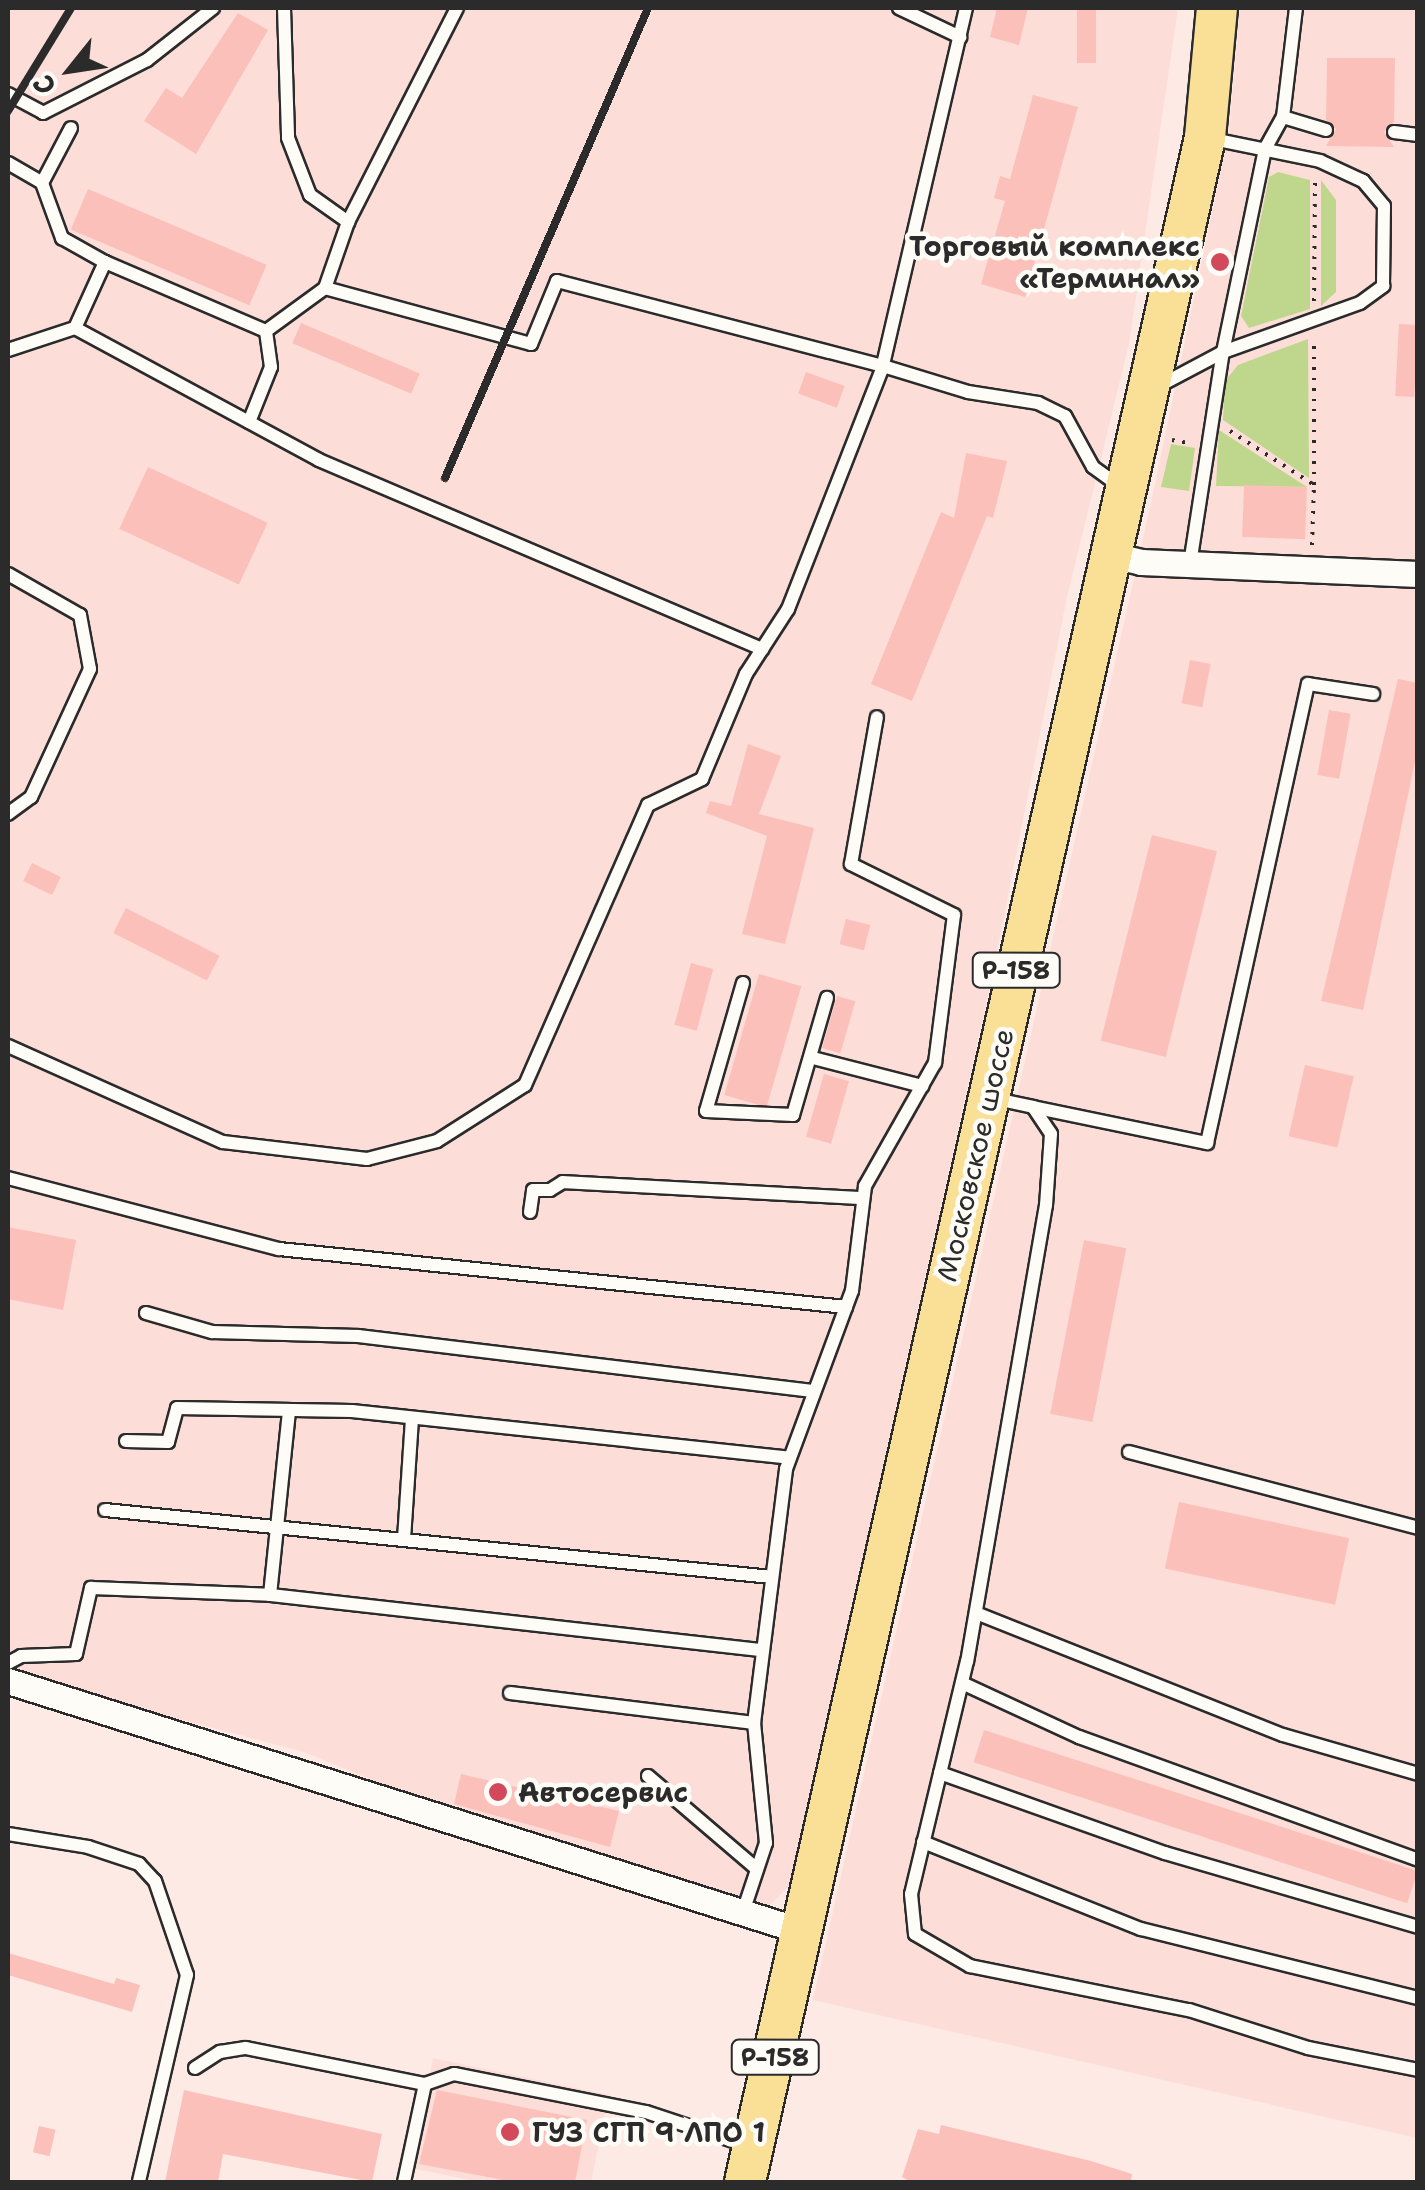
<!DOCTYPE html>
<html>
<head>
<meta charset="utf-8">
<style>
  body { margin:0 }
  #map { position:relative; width:1425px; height:2190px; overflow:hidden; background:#fdeae5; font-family:"Shantell Sans",sans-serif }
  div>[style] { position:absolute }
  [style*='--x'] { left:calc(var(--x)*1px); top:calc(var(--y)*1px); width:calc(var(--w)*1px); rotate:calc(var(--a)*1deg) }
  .built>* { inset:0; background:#fdddd8 }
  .green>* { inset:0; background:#bfd78d }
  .building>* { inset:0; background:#fcc0ba; transform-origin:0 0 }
  .path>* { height:4px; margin-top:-2px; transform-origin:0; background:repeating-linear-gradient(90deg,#2b2b2b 0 2.5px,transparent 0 10.5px) }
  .roads { filter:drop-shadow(2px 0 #2b2b2b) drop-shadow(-2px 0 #2b2b2b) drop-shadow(0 2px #2b2b2b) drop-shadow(0 -2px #2b2b2b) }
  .service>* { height:12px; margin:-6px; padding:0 6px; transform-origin:6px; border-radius:6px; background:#fdfcf7 }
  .minor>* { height:25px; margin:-12.5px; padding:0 12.5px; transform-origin:12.5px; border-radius:12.5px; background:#fdfcf7 }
  .primary>* { height:40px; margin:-20px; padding:0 20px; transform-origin:20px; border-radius:20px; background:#fadf96 }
  .rail>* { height:8px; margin:-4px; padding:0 4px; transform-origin:4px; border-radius:4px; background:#2b2b2b }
  .dots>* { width:28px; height:28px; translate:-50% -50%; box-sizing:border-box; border:5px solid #fdfcf7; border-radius:50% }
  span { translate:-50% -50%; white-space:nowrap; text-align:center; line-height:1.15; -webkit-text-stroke:9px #fdfcf7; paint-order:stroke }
  .shield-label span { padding:2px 8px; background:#fdfcf7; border:2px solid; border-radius:8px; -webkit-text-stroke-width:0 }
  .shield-label { font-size:25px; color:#2b2b2b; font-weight:700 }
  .poi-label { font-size:28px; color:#2b2b2b; font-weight:700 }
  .right { translate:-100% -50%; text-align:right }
  .left { translate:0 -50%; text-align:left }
  .street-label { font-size:28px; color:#2b2b2b }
  .frame { position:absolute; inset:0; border:10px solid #2b2b2b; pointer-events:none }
  .north { position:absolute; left:20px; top:20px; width:100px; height:100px; -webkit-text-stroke:8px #fdfcf7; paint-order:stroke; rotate:240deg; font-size:28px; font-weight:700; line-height:40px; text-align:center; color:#2b2b2b }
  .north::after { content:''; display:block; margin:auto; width:35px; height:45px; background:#2b2b2b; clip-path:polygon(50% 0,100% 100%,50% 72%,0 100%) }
</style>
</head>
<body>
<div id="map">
  <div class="built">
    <div style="clip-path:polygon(8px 8px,1178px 8px,1129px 344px,1067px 597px,991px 982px,790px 1885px,768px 1907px,416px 1798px,304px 1752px,8px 1674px)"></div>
    <div style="clip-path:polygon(1240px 8px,1417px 8px,1417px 2138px,813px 2000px,1151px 503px,1229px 132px)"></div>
    <div style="clip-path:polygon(433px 2058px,609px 2095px,591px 2182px,480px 2182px,411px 2168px)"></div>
  </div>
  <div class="green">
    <div style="clip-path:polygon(1278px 172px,1310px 180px,1310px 309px,1249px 328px,1241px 316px,1269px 177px)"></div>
    <div style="clip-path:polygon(1321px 180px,1336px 200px,1336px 292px,1321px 306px)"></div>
    <div style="clip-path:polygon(1308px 339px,1309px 478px,1223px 420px,1225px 381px,1238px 365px)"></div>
    <div style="clip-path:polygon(1219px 430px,1307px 487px,1216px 486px)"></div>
    <div style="clip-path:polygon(1171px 444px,1195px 448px,1189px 491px,1161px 487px)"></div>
  </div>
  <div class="building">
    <div style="clip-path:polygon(997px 8px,1028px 8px,1019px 45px,990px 37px)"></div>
    <div style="left:1077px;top:8px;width:19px;height:55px"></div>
    <div style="clip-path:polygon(238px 13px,268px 30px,196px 154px,144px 121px,166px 88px,182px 98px)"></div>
    <div style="clip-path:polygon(1327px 58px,1395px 58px,1394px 122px,1384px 132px,1394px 147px,1326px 146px,1336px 129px,1326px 120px)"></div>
    <div style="clip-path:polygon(1033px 95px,1078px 107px,1025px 297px,981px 284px,1005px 201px,994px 198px,1000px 176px,1010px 179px)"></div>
    <div style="left:88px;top:189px;width:194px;height:44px;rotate:23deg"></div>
    <div style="left:301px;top:323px;width:129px;height:22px;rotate:23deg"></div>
    <div style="left:1399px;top:324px;width:19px;height:72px;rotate:3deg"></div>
    <div style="left:806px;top:372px;width:41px;height:23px;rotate:20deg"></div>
    <div style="clip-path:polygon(966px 453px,1007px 461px,993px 518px,987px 516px,912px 701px,871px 684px,941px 512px,954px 518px)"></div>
    <div style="left:148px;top:467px;width:132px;height:68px;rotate:25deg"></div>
    <div style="left:1244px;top:485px;width:63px;height:52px;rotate:2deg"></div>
    <div style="left:1190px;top:660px;width:21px;height:44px;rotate:11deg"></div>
    <div style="clip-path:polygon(1398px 679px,1418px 683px,1418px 747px,1363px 1010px,1321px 1001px)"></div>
    <div style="left:1329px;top:710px;width:22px;height:66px;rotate:10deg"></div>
    <div style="clip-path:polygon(748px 744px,781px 756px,759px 814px,814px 828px,785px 944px,742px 934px,767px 836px,706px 813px,710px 801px,731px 806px)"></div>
    <div style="left:1152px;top:835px;width:67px;height:212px;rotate:14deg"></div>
    <div style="left:32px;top:863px;width:32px;height:20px;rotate:26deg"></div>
    <div style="left:126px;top:908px;width:105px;height:28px;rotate:27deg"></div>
    <div style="left:846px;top:919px;width:25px;height:26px;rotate:14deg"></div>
    <div style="left:691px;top:963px;width:23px;height:64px;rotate:15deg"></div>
    <div style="left:759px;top:974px;width:44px;height:126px;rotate:16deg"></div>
    <div style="left:837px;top:996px;width:19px;height:54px;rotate:16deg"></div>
    <div style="left:1305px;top:1065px;width:50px;height:73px;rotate:13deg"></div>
    <div style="left:824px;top:1074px;width:26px;height:65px;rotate:16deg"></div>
    <div style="clip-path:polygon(8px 1227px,76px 1240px,63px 1310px,8px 1299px)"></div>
    <div style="left:1084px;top:1240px;width:43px;height:177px;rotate:11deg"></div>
    <div style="left:1179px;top:1502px;width:174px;height:68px;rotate:12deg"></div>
    <div style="left:984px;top:1730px;width:456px;height:34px;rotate:18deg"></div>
    <div style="clip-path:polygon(461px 1774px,619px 1811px,610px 1847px,454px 1804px)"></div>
    <div style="clip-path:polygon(8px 1953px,114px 1984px,116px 1978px,140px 1985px,132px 2012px,8px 1975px)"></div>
    <div style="clip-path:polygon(184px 2090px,382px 2134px,372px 2182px,223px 2154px,218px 2182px,165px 2182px)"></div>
    <div style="clip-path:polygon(437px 2090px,587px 2120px,575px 2182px,514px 2182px,419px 2164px)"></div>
    <div style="clip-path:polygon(941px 2125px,1091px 2161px,1132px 2174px,1131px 2182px,911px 2182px,902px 2177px,918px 2129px,939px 2134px)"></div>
    <div style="left:39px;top:2126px;width:17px;height:27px;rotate:13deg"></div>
  </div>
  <div class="path">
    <div style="--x:1314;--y:301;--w:121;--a:-89.5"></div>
    <div style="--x:1230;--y:431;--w:100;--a:32.7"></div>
    <div style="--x:1314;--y:485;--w:145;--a:-90"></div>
    <div style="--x:1172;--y:440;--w:17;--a:10"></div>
    <div style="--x:1312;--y:545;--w:60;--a:-88.1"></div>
  </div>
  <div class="roads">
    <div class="service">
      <div style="--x:284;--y:8;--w:130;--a:88.2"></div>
      <div style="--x:288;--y:138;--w:61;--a:68.9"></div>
      <div style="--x:310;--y:195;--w:47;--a:35.4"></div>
      <div style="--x:899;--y:8;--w:68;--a:25.4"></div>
      <div style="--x:966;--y:8;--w:367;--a:103.1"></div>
      <div style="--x:883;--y:366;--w:89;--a:17"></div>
      <div style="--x:968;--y:392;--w:71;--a:8.9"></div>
      <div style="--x:1038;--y:403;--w:30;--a:26"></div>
      <div style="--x:1065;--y:416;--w:58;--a:61.2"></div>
      <div style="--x:1093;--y:467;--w:31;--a:36"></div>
      <div style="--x:8;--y:94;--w:40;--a:28"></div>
      <div style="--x:43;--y:113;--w:117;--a:-27"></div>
      <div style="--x:147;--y:60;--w:84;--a:-38.2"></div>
      <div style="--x:1283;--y:117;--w:45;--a:16.8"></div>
      <div style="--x:1394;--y:132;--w:24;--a:7"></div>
      <div style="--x:8;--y:163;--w:39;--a:30"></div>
      <div style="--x:42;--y:183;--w:59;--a:70"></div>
      <div style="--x:62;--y:238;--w:49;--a:29.2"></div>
      <div style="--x:105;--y:262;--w:72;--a:114.4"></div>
      <div style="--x:42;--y:183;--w:62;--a:-62.2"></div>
      <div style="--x:105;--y:262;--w:175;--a:23.2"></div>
      <div style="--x:8;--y:350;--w:71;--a:-18.2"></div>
      <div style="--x:75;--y:328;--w:277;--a:28.4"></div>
      <div style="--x:319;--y:460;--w:482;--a:23.1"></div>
      <div style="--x:1157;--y:387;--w:75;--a:-27.9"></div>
      <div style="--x:1223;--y:352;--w:145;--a:-19.7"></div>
      <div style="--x:1360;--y:303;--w:29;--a:-36"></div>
      <div style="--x:1383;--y:286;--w:80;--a:-89.3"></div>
      <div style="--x:1384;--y:206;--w:33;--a:-130"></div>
      <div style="--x:1363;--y:181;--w:47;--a:-155.1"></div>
      <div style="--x:1320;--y:161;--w:114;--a:-168.4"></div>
      <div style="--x:249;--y:422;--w:59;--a:-68.2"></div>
      <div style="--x:271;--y:367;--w:36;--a:-98"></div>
      <div style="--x:266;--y:331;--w:73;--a:-36.1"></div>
      <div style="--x:325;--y:288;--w:70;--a:-70.8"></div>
      <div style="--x:348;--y:222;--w:240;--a:-63"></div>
      <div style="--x:1190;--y:564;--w:215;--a:-81.2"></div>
      <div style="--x:1223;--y:352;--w:207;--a:-78.3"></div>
      <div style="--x:1265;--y:149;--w:37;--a:-61"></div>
      <div style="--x:1283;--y:117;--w:110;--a:-83.2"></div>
      <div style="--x:8;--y:574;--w:83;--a:29.7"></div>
      <div style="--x:80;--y:615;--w:55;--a:79.5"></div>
      <div style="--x:90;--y:669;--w:141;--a:114.7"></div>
      <div style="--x:31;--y:797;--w:29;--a:144"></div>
      <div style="--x:743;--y:983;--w:133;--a:106.1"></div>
      <div style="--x:706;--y:1111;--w:87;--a:2.6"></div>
      <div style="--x:793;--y:1115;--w:122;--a:-73.8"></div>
      <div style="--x:8;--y:1046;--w:235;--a:24.1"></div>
      <div style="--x:223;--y:1142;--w:145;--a:6.7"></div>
      <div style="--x:367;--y:1159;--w:72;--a:-14.4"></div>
      <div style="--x:437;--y:1141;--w:104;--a:-32.5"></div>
      <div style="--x:525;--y:1085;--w:306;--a:-66.3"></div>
      <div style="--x:648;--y:805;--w:60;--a:-25.7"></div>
      <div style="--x:702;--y:779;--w:114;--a:-67.3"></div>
      <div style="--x:746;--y:674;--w:77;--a:-57.1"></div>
      <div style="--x:788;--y:609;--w:261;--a:-68.6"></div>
      <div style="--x:883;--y:366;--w:337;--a:-165.4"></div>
      <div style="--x:557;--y:281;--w:68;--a:112.4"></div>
      <div style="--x:531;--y:344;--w:213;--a:-164.8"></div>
      <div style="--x:813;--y:1058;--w:113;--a:14.4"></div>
      <div style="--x:996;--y:1099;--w:38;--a:12"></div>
      <div style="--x:1033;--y:1107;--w:32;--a:56"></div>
      <div style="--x:1051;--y:1134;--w:71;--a:94"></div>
      <div style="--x:1046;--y:1205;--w:463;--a:99.8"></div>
      <div style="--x:967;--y:1661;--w:240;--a:103.5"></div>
      <div style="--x:911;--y:1894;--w:40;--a:84.3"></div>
      <div style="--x:915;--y:1934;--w:64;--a:30.2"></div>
      <div style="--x:970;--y:1966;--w:223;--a:11.4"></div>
      <div style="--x:1189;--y:2010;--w:125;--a:17.7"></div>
      <div style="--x:1308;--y:2048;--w:112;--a:11.3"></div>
      <div style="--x:1033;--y:1107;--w:178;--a:11.7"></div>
      <div style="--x:1207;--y:1143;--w:470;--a:-77.6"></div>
      <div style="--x:1308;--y:684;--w:66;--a:8.7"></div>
      <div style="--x:8;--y:1178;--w:280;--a:14.7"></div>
      <div style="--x:279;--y:1249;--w:570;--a:5.84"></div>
      <div style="--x:530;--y:1212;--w:22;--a:-82"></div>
      <div style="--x:533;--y:1190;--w:17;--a:0"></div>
      <div style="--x:550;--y:1190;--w:15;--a:-32"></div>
      <div style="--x:563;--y:1182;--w:300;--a:3.1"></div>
      <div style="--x:146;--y:1313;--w:69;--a:16.1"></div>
      <div style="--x:212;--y:1332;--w:146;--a:1.6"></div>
      <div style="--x:358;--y:1336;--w:456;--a:6.9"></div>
      <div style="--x:126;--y:1441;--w:42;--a:1.4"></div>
      <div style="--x:168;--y:1442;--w:35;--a:-75"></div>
      <div style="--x:177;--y:1408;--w:175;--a:1"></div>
      <div style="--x:352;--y:1411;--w:440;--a:6.1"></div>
      <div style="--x:1129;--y:1452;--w:299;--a:14.7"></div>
      <div style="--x:105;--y:1510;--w:670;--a:5.74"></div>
      <div style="--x:404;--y:1539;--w:119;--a:-86.2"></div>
      <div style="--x:270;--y:1595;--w:186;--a:-84.1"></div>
      <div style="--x:976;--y:1613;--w:330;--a:21.7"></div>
      <div style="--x:1283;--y:1735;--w:141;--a:16.1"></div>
      <div style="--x:8;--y:1663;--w:15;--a:-28"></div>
      <div style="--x:21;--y:1656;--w:55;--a:-2.1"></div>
      <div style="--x:76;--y:1654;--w:68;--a:-77.2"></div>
      <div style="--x:91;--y:1588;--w:179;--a:2.2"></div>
      <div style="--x:270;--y:1595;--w:496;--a:6.4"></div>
      <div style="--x:962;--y:1683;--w:129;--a:24.8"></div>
      <div style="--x:1079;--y:1737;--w:361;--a:19.9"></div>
      <div style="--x:510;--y:1693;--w:246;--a:7"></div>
      <div style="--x:940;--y:1773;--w:239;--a:19.6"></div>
      <div style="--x:1165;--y:1853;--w:264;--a:16.3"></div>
      <div style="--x:648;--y:1776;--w:143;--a:40.5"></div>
      <div style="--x:8;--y:1834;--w:81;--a:9.2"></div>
      <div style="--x:88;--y:1847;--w:54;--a:18.4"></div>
      <div style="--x:139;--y:1864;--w:23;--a:47"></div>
      <div style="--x:155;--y:1881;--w:99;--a:71.2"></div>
      <div style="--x:187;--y:1975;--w:212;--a:103.1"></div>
      <div style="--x:923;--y:1842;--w:235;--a:21.8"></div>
      <div style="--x:1141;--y:1929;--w:285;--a:14"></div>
      <div style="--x:742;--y:1915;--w:76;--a:-71.6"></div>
      <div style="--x:766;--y:1843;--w:121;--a:-95.7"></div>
      <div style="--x:754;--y:1723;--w:256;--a:-82.8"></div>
      <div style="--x:786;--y:1469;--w:190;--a:-69.7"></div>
      <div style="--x:852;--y:1291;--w:106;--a:-82.9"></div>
      <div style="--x:865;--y:1186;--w:142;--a:-60.4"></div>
      <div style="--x:935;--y:1063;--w:149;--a:-82.7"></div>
      <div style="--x:954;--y:915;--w:115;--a:-153.7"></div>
      <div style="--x:851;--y:864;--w:149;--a:-80"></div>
      <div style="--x:195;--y:2068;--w:30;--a:-33"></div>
      <div style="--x:220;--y:2052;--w:26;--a:-9"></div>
      <div style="--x:246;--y:2048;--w:183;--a:11.4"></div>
      <div style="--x:425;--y:2084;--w:100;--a:102.1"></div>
      <div style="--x:425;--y:2084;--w:31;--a:-19"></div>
      <div style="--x:454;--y:2074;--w:196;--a:11.2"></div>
      <div style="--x:646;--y:2112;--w:105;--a:18.3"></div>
    </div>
    <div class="minor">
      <div style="--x:1107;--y:554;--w:35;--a:13"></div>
      <div style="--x:1141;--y:562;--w:277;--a:2.5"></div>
      <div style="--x:8;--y:1681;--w:832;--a:17.48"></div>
    </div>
    <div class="primary">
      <div style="--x:745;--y:2182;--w:2096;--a:-77.32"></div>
      <div style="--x:1205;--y:137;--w:130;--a:-84.7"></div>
    </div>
  </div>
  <div class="rail">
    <div style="--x:8;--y:111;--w:121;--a:-58.5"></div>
    <div style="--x:445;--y:478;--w:512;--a:-66.64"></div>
  </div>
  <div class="dots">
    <div style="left:1220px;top:262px;background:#d1495b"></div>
    <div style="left:498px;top:1792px;background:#d1495b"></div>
    <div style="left:510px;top:2132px;background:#d1495b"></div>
  </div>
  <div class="shield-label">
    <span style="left:1016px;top:970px">Р-158</span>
    <span style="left:775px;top:2057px">Р-158</span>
  </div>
  <div class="poi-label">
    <span class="right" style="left:1200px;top:262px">Торговый комплекс<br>«Терминал»</span>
    <span class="left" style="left:518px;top:1792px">Автосервис</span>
    <span class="left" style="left:532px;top:2132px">ГУЗ СГП 9 ЛПО 1</span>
  </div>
  <div class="street-label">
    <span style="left:975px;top:1155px;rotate:-77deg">Московское шоссе</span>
  </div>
  <div class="frame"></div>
  <div class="north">С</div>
</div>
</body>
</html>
